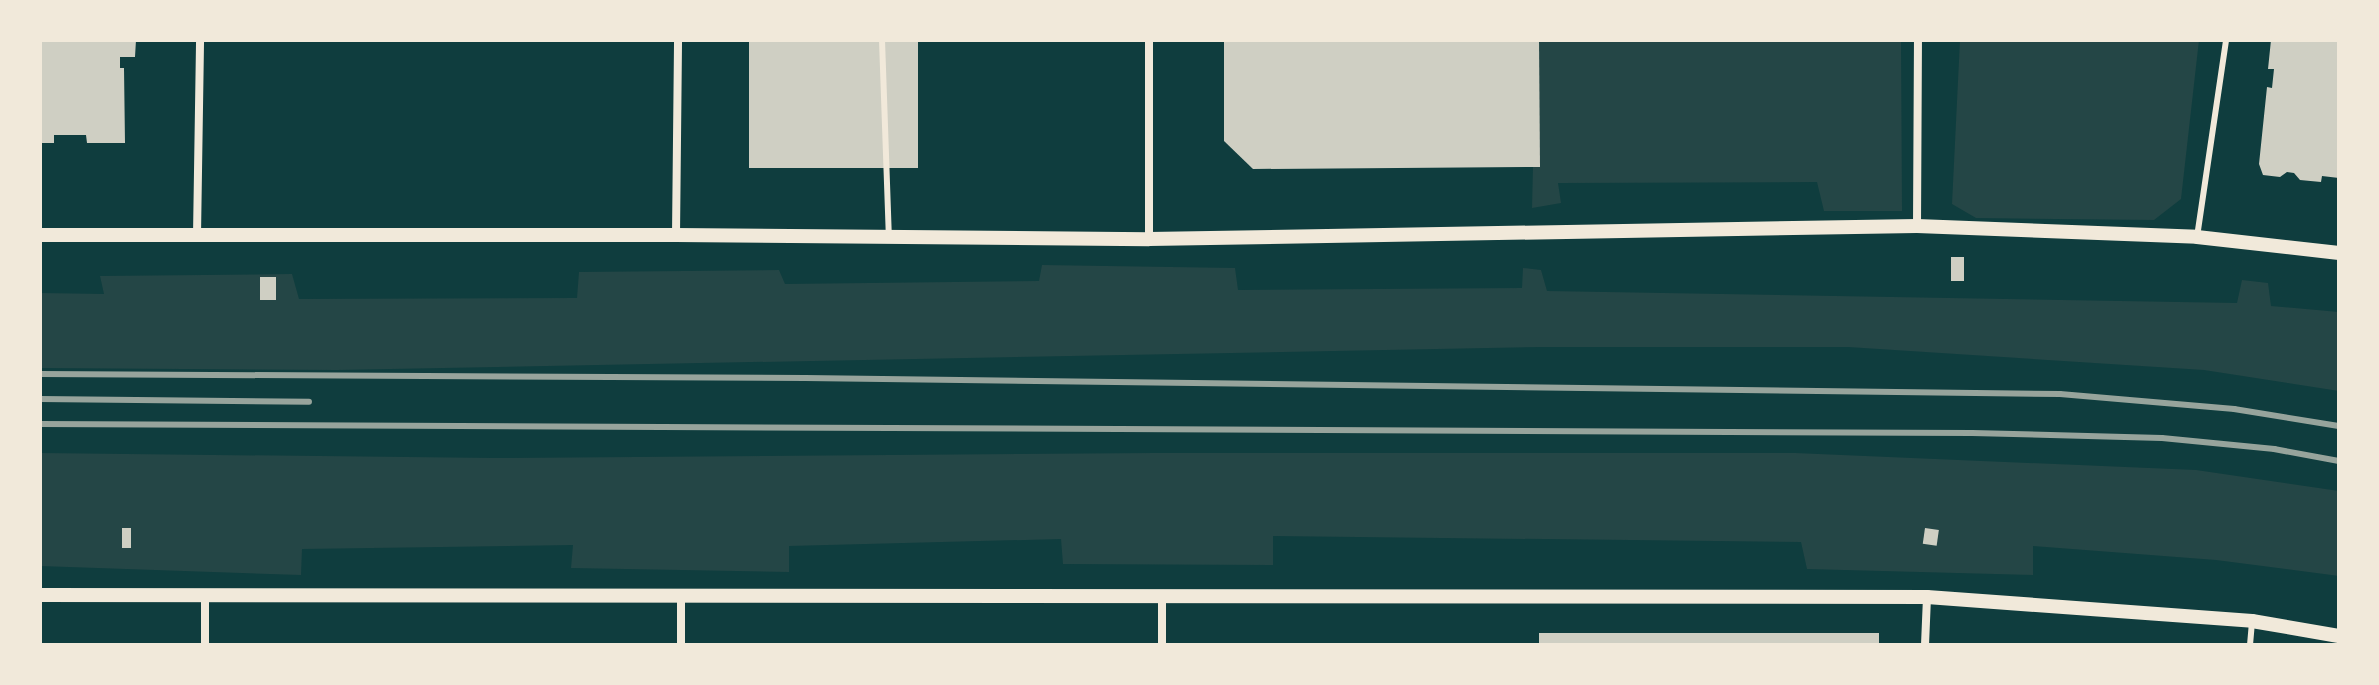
<!DOCTYPE html>
<html>
<head>
<meta charset="utf-8">
<style>
  body { margin:0 }
  #map { position:relative; width:2379px; height:685px; overflow:hidden; background:#0f3d3e; font-family:"Golos Text",sans-serif }
  div>[style] { position:absolute }
  [style*='--x'] { left:calc(var(--x)*1px); top:calc(var(--y)*1px); width:calc(var(--w)*1px); rotate:calc(var(--a)*1deg) }
  .green>* { inset:0; background:#244646 }
  .building>* { inset:0; background:#cfcfc3; transform-origin:0 0 }
  .service>* { height:6px; margin:-3px; padding:0 3px; transform-origin:3px; border-radius:3px; background:#f1e9da }
  .minor>* { height:8px; margin:-4px; padding:0 4px; transform-origin:4px; border-radius:4px; background:#f1e9da }
  .tertiary>* { height:14px; margin:-7px; padding:0 7px; transform-origin:7px; border-radius:7px; background:#f1e9da }
  .rail>* { height:6px; margin:-3px; padding:0 3px; transform-origin:3px; border-radius:3px; background:#97a49c }
  span { translate:-50% -50%; white-space:nowrap; text-align:center; line-height:1.15; -webkit-text-stroke:7px #f1e9da; paint-order:stroke }
  .frame { position:absolute; inset:0; border:42px solid #f1e9da; pointer-events:none }
</style>
</head>
<body>
<div id="map">
  <div class="green">
    <div style="clip-path:polygon(1536px 40px,1901px 40px,1902px 211px,1824px 211px,1817px 182px,1558px 183px,1561px 203px,1532px 208px)"></div>
    <div style="clip-path:polygon(1960px 40px,2199px 40px,2181px 199px,2154px 220px,1976px 218px,1952px 204px)"></div>
    <div style="clip-path:polygon(1042px 265px,1235px 268px,1238px 290px,1522px 288px,1523px 268px,1541px 270px,1547px 291px,2237px 303px,2242px 280px,2268px 283px,2271px 306px,2339px 312px,2339px 391px,2204px 370px,1848px 347px,1541px 347px,337px 370px,40px 368px,40px 293px,104px 294px,100px 276px,292px 274px,299px 299px,577px 298px,579px 272px,779px 270px,785px 284px,1039px 281px)"></div>
    <div style="clip-path:polygon(40px 453px,494px 458px,1154px 453px,1795px 453px,2196px 470px,2339px 491px,2339px 576px,2216px 560px,2033px 546px,2033px 575px,1807px 569px,1801px 542px,1273px 536px,1273px 565px,1063px 564px,1061px 539px,789px 546px,789px 572px,571px 568px,573px 545px,302px 549px,301px 575px,40px 566px)"></div>
  </div>
  <div class="building">
    <div style="clip-path:polygon(40px 40px,136px 40px,135px 57px,120px 57px,120px 68px,124px 68px,125px 143px,87px 143px,86px 135px,54px 135px,54px 143px,40px 143px)"></div>
    <div style="left:749px;top:40px;width:169px;height:128px"></div>
    <div style="clip-path:polygon(1224px 40px,1539px 40px,1540px 167px,1253px 169px,1224px 141px)"></div>
    <div style="clip-path:polygon(2271px 40px,2339px 40px,2339px 178px,2322px 176px,2321px 182px,2300px 180px,2294px 173px,2287px 172px,2280px 177px,2263px 175px,2259px 164px,2267px 87px,2272px 88px,2274px 69px,2268px 69px)"></div>
    <div style="left:1951px;top:257px;width:13px;height:24px"></div>
    <div style="left:260px;top:277px;width:16px;height:23px"></div>
    <div style="left:122px;top:528px;width:9px;height:20px"></div>
    <div style="left:1925px;top:528px;width:14px;height:16px;rotate:8deg"></div>
    <div style="left:1539px;top:633px;width:340px;height:12px"></div>
  </div>
  <div class="service">
    <div style="--x:882;--y:40;--w:197;--a:88"></div>
    <div style="--x:2197;--y:237;--w:199;--a:-81.6"></div>
    <div style="--x:2250;--y:645;--w:24;--a:-85"></div>
  </div>
  <div class="minor">
    <div style="--x:1149;--y:40;--w:199;--a:90"></div>
    <div style="--x:1917;--y:226;--w:186;--a:-89.7"></div>
    <div style="--x:197;--y:235;--w:195;--a:-89.1"></div>
    <div style="--x:676;--y:235;--w:195;--a:-89.4"></div>
    <div style="--x:205;--y:594;--w:51;--a:90"></div>
    <div style="--x:681;--y:597;--w:48;--a:90"></div>
    <div style="--x:1162;--y:645;--w:48;--a:-90"></div>
    <div style="--x:1925;--y:645;--w:48;--a:-87.6"></div>
  </div>
  <div class="tertiary">
    <div style="--x:40;--y:235;--w:636;--a:0"></div>
    <div style="--x:676;--y:235;--w:473;--a:0.5"></div>
    <div style="--x:1149;--y:239;--w:768;--a:-0.97"></div>
    <div style="--x:1917;--y:226;--w:280;--a:2.2"></div>
    <div style="--x:2197;--y:237;--w:143;--a:6.4"></div>
    <div style="--x:40;--y:595;--w:1887;--a:0.06"></div>
    <div style="--x:1927;--y:597;--w:326;--a:4.2"></div>
    <div style="--x:2252;--y:621;--w:88;--a:9.8"></div>
  </div>
  <div class="rail">
    <div style="--x:40;--y:374;--w:765;--a:0.3"></div>
    <div style="--x:805;--y:378;--w:1255;--a:0.73"></div>
    <div style="--x:2060;--y:394;--w:175;--a:4.9"></div>
    <div style="--x:2234;--y:409;--w:106;--a:9.2"></div>
    <div style="--x:40;--y:399;--w:269;--a:0.6"></div>
    <div style="--x:40;--y:424;--w:1932;--a:0.27"></div>
    <div style="--x:1972;--y:433;--w:190;--a:1.5"></div>
    <div style="--x:2162;--y:438;--w:113;--a:5.6"></div>
    <div style="--x:2274;--y:449;--w:66;--a:10.5"></div>
  </div>
  <div class="frame"></div>
</div>
</body>
</html>
